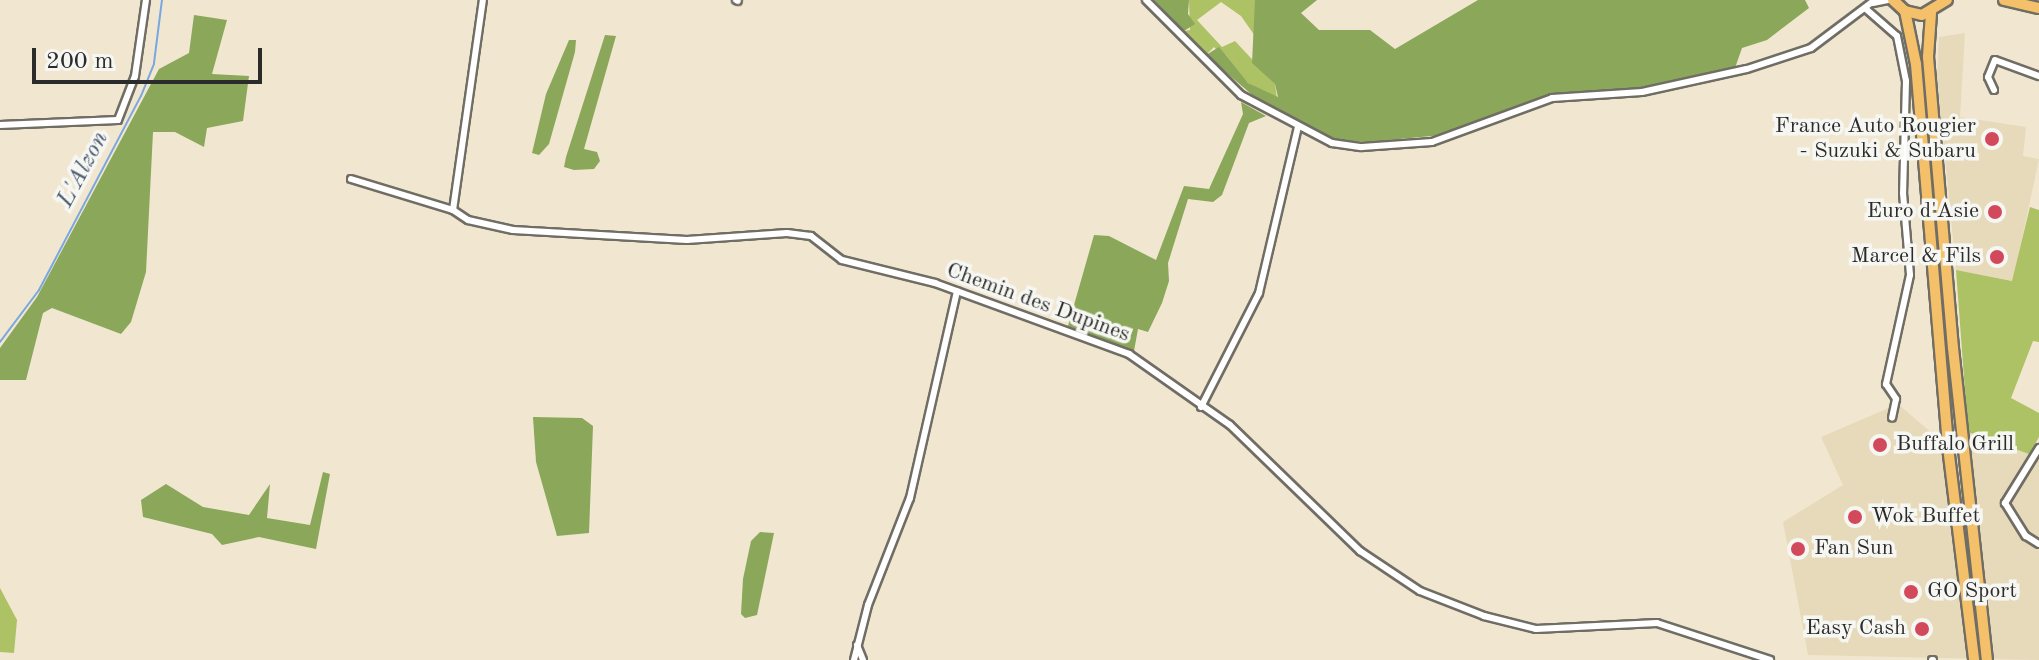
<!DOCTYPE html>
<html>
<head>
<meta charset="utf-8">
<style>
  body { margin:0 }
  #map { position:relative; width:2039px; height:660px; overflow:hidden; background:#f1e7d0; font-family:"Old Standard TT",serif }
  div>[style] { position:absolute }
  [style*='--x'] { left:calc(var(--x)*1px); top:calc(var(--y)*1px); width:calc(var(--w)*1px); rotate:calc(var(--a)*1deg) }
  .built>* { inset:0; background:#e7daba }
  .green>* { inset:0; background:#adc165 }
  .forest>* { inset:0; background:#8aa75a }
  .stream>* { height:2px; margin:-1px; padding:0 1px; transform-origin:1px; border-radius:1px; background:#79a7e2 }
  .roads { filter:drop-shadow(2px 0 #706d65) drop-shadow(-2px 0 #706d65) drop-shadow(0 2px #706d65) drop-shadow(0 -2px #706d65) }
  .street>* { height:6px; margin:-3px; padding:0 3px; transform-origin:3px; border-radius:3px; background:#fff }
  .primary>* { height:10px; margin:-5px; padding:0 5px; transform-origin:5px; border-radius:5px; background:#f4c16a }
  .dots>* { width:22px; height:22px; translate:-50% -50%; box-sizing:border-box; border:4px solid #f6f6f2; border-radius:50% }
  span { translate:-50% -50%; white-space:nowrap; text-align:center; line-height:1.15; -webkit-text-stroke:7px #f6f6f2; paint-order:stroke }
  .poi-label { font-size:22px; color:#2b2b2b }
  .right { translate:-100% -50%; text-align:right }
  .left { translate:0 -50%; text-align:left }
  .street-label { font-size:22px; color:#2b2b2b }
  .water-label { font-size:24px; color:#46566b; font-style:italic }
  .scale { position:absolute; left:32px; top:48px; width:230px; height:36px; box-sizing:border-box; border:4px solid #2b2b2b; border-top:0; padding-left:10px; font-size:24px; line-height:28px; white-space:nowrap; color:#2b2b2b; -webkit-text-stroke:6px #f6f6f2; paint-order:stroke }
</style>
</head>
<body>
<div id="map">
  <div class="built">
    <div style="clip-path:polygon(1965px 33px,1960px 117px,2026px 127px,2023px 156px,2039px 159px,2013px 281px,1956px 270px,1937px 76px,1939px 37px)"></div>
    <div style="clip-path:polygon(1898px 404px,1940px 440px,1968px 432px,2039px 453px,2039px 660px,1808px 655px,1783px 522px,1843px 485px,1821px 437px)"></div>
  </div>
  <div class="green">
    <div style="clip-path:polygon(1189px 0,1255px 0,1255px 36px,1241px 16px,1221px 2px,1197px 20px,1222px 47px,1235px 41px,1275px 84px,1277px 99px,1248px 83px,1214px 47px,1206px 55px,1184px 31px,1190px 30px)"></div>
    <div style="clip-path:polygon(2030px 207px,2039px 210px,2039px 342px,2033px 341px,2011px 398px,2039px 413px,2039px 437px,2029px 454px,1968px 432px,1956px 270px,2012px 281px)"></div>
    <div style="clip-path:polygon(0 588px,17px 620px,14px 653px,0 652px)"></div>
  </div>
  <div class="forest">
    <div style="clip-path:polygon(1154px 0,1189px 0,1188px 14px,1195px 24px,1184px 31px)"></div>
    <div style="clip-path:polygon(1255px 0,1317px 0,1301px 13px,1319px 30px,1370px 30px,1395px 49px,1478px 0,1805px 0,1809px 8px,1767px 40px,1742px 48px,1735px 68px,1646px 88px,1547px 96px,1442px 135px,1368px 142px,1339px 141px,1258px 100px,1206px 55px,1219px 47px,1248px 83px,1278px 97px,1275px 84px,1252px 63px)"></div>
    <div style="clip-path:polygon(194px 15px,227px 20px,212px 74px,249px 76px,243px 121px,207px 128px,204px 147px,175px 132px,153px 132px,146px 272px,131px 322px,121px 334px,52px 308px,43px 313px,26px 380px,0 380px,0 348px,37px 297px,159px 69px,189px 53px)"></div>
    <div style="clip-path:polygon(605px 35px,616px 36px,584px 149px,597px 152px,600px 161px,594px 169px,574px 170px,564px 167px,566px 157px)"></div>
    <div style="clip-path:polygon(569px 40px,576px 40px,575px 52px,549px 144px,539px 155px,532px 153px,546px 94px)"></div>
    <div style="clip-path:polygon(1241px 102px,1266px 116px,1249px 123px,1222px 195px,1213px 202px,1188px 199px,1168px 263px,1169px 281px,1162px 303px,1148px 332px,1138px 329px,1134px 351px,1068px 326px,1094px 235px,1109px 236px,1156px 260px,1184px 186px,1209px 189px,1243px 114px)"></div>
    <div style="clip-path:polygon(533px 417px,582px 418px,593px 426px,589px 533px,557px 536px,536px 462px)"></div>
    <div style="clip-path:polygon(323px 472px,330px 474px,316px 549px,259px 537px,222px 545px,212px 534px,143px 517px,141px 500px,166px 484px,203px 507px,249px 515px,270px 484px,267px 518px,310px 525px)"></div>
    <div style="clip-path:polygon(760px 532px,774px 533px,757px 615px,745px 618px,741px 614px,743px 579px,751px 541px)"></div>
  </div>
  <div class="stream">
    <div style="--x:0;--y:342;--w:65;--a:-53.1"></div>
    <div style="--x:39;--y:290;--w:219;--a:-62.3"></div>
    <div style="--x:141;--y:96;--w:35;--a:-68"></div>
    <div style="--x:154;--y:63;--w:64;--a:-82.8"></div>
  </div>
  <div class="roads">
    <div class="street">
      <div style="--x:736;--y:0;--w:2;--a:27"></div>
      <div style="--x:1146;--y:0;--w:134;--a:45"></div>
      <div style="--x:1241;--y:95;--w:103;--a:27.8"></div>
      <div style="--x:1332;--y:143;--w:30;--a:8"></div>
      <div style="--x:1362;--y:147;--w:70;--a:-4.1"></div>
      <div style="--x:1432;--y:142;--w:128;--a:-20.1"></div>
      <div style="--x:1552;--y:98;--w:90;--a:-3.8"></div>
      <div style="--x:1642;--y:92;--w:107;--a:-12.4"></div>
      <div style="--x:1747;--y:69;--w:67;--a:-18.2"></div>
      <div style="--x:1811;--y:48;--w:80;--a:-36.9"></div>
      <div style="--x:1873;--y:3;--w:15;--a:-11"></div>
      <div style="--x:1866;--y:9;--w:41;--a:41.1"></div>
      <div style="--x:1897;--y:36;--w:46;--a:78.7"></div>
      <div style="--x:1906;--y:81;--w:112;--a:91.5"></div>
      <div style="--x:1903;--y:193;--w:82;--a:85.1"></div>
      <div style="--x:1910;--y:275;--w:112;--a:102.4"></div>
      <div style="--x:1886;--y:384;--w:18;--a:56"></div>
      <div style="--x:1896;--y:399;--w:19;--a:102"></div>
      <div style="--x:1994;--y:90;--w:14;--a:-115"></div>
      <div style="--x:1988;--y:77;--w:18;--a:-68"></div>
      <div style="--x:1995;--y:60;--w:47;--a:20"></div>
      <div style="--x:0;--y:125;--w:118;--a:-2.4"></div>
      <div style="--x:118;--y:120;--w:47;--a:-68.9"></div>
      <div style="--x:135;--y:76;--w:77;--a:-81.8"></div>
      <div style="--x:351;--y:179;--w:107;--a:16.9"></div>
      <div style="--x:453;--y:210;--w:18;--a:34"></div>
      <div style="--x:468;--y:220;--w:46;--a:12.5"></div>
      <div style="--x:513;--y:230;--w:174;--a:3.3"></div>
      <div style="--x:687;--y:240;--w:100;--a:-4"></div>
      <div style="--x:787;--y:233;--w:24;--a:7"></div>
      <div style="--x:811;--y:236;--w:39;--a:38"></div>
      <div style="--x:842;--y:260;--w:96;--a:13.9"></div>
      <div style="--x:935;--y:283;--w:207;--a:20.1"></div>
      <div style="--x:1129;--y:354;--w:123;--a:35.1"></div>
      <div style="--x:1230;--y:425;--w:181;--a:44.1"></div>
      <div style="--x:1360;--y:551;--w:72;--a:33.7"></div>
      <div style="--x:1420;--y:591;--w:69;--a:21.3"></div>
      <div style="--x:1484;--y:616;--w:54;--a:14"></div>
      <div style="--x:1536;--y:629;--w:121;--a:-2.8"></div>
      <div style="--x:1657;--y:623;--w:119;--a:18.1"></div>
      <div style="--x:453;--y:210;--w:212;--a:-81.9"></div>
      <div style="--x:1201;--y:407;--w:128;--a:-63"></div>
      <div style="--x:1259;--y:293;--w:171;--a:-76.8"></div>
      <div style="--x:2039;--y:448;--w:65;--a:121.7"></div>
      <div style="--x:2005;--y:503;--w:39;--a:58"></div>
      <div style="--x:2026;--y:536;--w:15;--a:32"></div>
      <div style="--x:857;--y:645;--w:16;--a:68"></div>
      <div style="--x:854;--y:660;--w:57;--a:-75.7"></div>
      <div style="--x:868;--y:605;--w:115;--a:-68.6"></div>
      <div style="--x:910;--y:498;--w:212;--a:-77.2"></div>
      <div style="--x:1932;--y:660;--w:1;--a:0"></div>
    </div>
    <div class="primary">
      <div style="--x:1893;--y:0;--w:16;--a:43"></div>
      <div style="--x:1905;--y:11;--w:17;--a:13"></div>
      <div style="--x:1922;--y:15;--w:29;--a:-31"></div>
      <div style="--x:2004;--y:0;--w:36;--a:13"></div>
      <div style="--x:1905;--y:11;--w:54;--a:78.3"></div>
      <div style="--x:1916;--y:64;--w:384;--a:85.2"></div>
      <div style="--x:1948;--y:447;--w:215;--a:83"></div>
      <div style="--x:1931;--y:13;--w:44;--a:93.9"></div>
      <div style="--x:1928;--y:57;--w:292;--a:85.1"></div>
      <div style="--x:1953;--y:348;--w:314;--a:83.8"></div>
    </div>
  </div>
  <div class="dots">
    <div style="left:1992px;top:139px;background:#d1495b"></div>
    <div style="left:1995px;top:212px;background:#d1495b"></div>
    <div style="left:1997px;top:257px;background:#d1495b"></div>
    <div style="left:1880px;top:445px;background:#d1495b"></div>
    <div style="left:1855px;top:517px;background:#d1495b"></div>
    <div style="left:1798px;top:549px;background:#d1495b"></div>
    <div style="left:1911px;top:592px;background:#d1495b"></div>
    <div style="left:1922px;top:629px;background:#d1495b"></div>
  </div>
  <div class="poi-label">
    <span class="right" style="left:1976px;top:139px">France Auto Rougier<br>- Suzuki &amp; Subaru</span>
    <span class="right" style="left:1979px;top:212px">Euro d'Asie</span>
    <span class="right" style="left:1981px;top:257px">Marcel &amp; Fils</span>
    <span class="left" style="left:1896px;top:445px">Buffalo Grill</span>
    <span class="left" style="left:1871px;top:517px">Wok Buffet</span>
    <span class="left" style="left:1814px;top:549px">Fan Sun</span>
    <span class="left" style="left:1927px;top:592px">GO Sport</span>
    <span class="right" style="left:1906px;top:629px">Easy Cash</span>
  </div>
  <div class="street-label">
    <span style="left:1038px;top:303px;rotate:20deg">Chemin des Dupines</span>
  </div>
  <div class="water-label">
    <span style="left:84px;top:170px;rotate:-62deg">L'Alzon</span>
  </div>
  <div class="scale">200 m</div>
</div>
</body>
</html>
